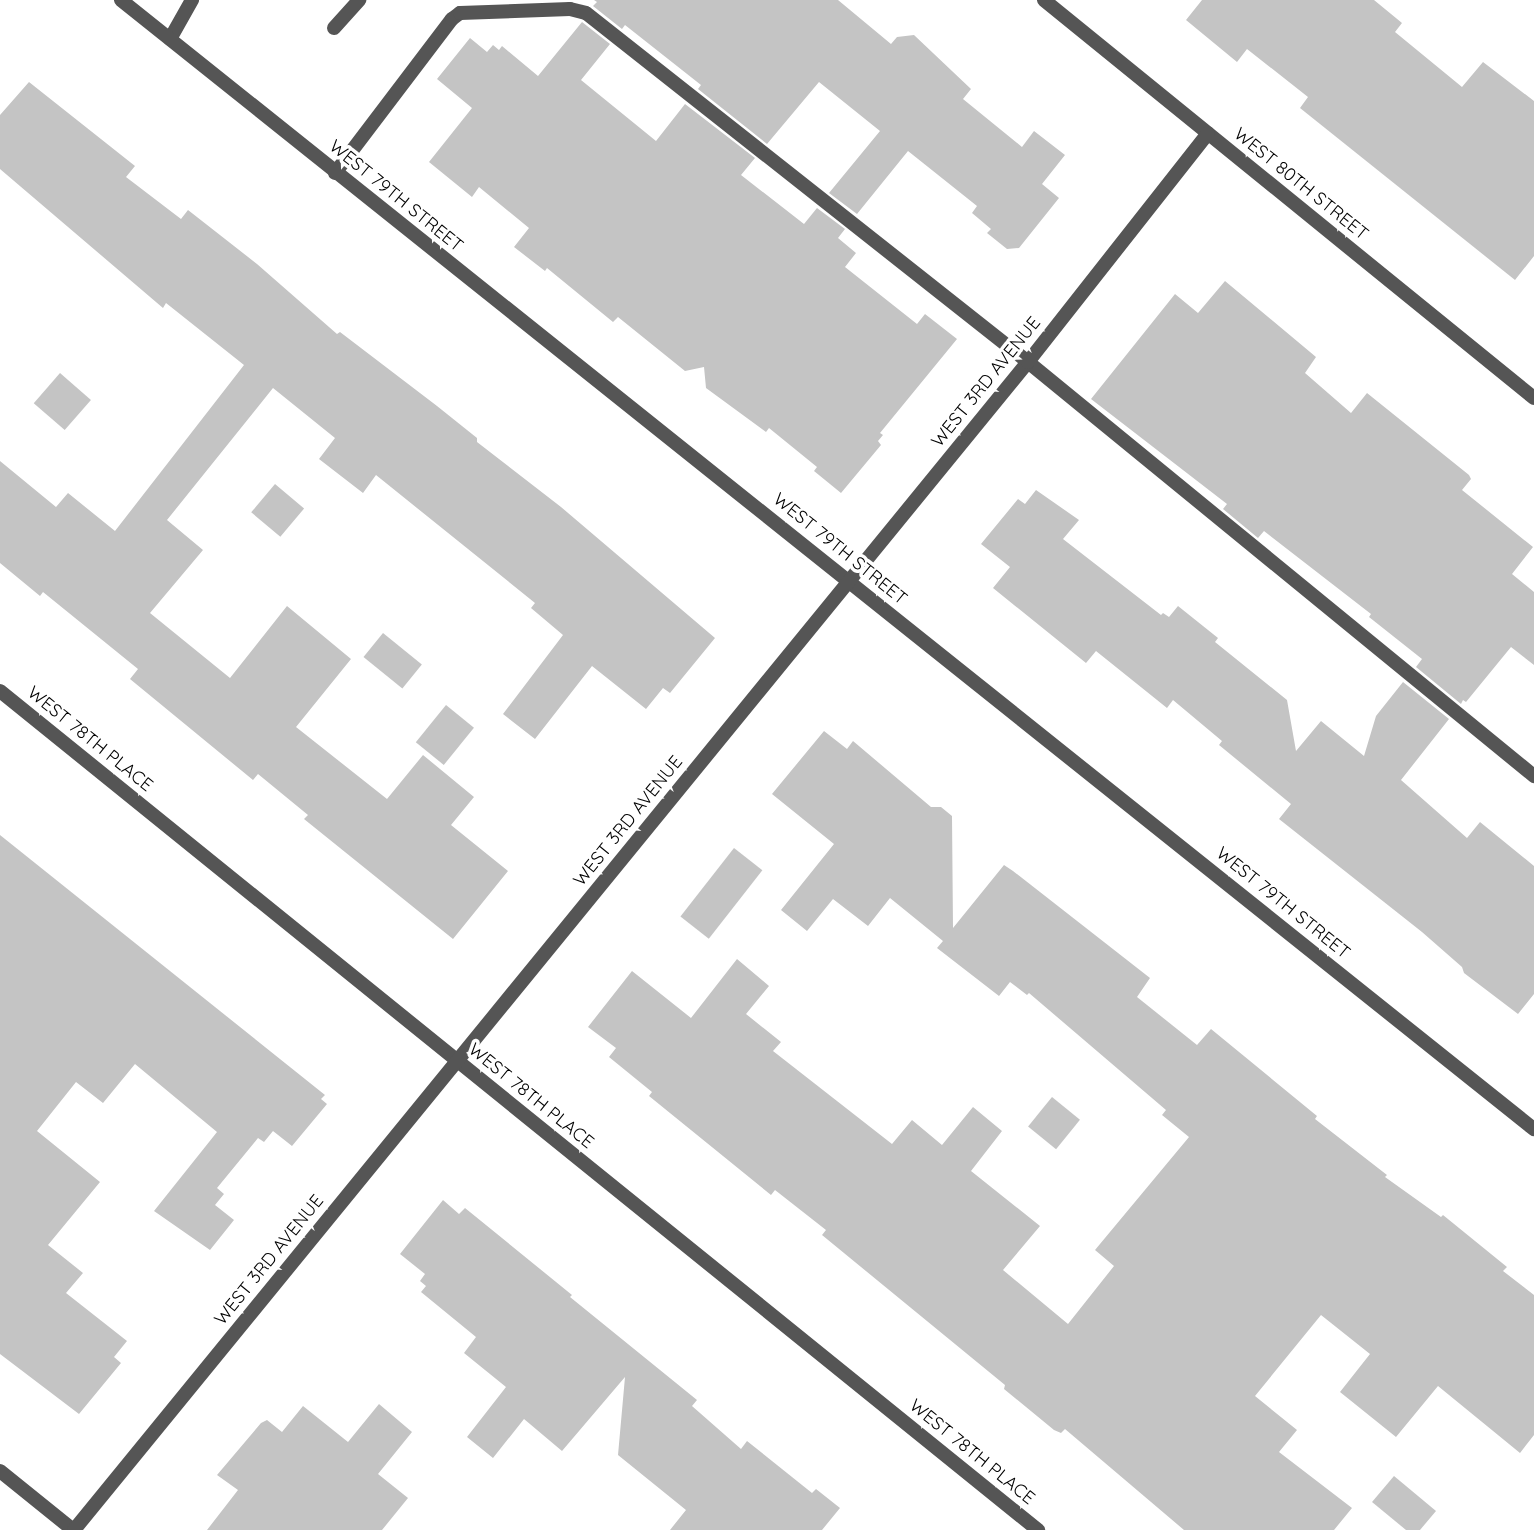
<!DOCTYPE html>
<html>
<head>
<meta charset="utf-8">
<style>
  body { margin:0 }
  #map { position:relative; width:1534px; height:1530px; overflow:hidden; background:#fff; font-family:Quicksand,sans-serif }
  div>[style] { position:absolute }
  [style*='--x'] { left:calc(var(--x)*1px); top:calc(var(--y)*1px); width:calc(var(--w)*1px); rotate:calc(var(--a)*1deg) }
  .building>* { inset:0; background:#c4c4c4; transform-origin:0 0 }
  .service>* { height:14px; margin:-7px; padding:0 7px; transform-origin:7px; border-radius:7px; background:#555 }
  .minor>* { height:14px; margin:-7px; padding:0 7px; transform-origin:7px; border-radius:7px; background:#555 }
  span { translate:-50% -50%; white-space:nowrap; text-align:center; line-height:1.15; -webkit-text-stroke:7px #fff; paint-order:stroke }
  .street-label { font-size:18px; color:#000 }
</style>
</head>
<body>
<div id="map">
  <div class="building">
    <div style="clip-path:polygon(594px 0,838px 0,891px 44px,897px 37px,914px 35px,971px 89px,963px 99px,1022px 147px,1034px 131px,1065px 155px,1042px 184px,1059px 198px,1019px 248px,1007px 249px,987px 233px,991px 229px,972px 213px,977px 206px,908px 151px,857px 214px,829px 193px,880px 131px,819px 82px,767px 144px,698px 89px,701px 85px,625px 25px,622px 29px,593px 6px,597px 2px)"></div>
    <div style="clip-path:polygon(1202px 0,1374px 0,1402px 23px,1395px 32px,1462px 87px,1483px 62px,1534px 101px,1534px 256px,1515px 280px,1300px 108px,1308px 97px,1247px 49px,1237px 62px,1186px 20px)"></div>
    <div style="clip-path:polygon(582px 22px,610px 44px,581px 80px,656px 141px,685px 104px,755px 158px,741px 175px,804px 224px,817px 208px,845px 229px,838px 238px,856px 253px,845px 267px,917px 324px,925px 314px,957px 339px,880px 433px,883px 435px,878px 441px,881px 445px,841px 493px,814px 471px,817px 467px,769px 428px,766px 432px,706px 388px,704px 367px,685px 371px,618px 317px,613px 322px,547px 268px,545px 271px,514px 247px,529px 228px,479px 187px,472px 197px,429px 162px,472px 108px,437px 79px,470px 38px,487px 52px,493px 45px,499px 50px,502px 46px,538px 76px)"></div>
    <div style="clip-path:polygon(29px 82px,135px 166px,126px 177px,181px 219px,188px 210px,257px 264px,337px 334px,340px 332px,437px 406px,477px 438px,477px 442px,561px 507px,715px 638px,670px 693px,663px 688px,646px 709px,592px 666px,535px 739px,503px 714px,563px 635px,531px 608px,535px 603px,376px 475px,363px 493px,319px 459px,335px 438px,273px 388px,167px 520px,203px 550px,150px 613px,230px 678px,287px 606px,351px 659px,296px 727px,387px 799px,423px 755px,474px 797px,451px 825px,508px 871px,453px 939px,304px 819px,308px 815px,258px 774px,253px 780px,130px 679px,138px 669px,43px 592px,40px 596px,0 563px,0 461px,56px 507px,68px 493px,115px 531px,244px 365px,166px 303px,163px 308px,0 169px,0 115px)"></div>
    <div style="clip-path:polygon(1225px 281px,1316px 357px,1305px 373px,1351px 413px,1367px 393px,1469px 475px,1471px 479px,1462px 490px,1533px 547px,1512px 574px,1534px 592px,1534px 665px,1511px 647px,1466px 702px,1463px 700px,1461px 704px,1416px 667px,1422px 659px,1369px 617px,1371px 614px,1264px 531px,1258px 538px,1223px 509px,1227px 504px,1091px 399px,1175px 294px,1198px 313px)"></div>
    <div style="left:60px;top:373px;width:41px;height:40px;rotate:41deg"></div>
    <div style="left:275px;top:484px;width:38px;height:37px;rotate:40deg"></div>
    <div style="clip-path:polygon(1036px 490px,1079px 520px,1063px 539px,1161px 615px,1163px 613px,1169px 617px,1178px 606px,1218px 638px,1215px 642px,1287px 700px,1296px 751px,1321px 721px,1364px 756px,1376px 716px,1403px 682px,1449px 719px,1401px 780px,1467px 838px,1480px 822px,1534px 866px,1534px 994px,1518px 1014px,1464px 973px,1462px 967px,1422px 932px,1279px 819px,1291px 804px,1219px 745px,1222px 741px,1173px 700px,1167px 708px,1096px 651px,1086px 663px,993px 588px,1010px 567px,981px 544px,1018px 499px,1025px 504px)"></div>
    <div style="left:383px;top:633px;width:50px;height:31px;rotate:39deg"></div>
    <div style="left:446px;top:705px;width:36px;height:48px;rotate:39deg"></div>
    <div style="clip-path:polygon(824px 731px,847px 749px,853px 741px,931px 807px,941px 807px,952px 816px,953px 928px,1004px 865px,1013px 871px,1150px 978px,1137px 997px,1197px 1045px,1211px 1029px,1317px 1116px,1315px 1119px,1387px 1175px,1385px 1177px,1441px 1217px,1443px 1215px,1507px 1267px,1503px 1271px,1534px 1295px,1534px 1435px,1520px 1453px,1438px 1386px,1396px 1437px,1340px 1392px,1370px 1354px,1321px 1315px,1255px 1396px,1297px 1430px,1279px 1452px,1352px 1508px,1334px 1530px,1184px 1530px,1065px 1429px,1061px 1433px,1054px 1430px,1004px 1389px,1005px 1385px,822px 1235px,826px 1230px,775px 1190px,771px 1195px,649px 1096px,652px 1092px,609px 1057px,616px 1048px,588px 1027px,632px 971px,691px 1018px,737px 959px,769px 986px,746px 1014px,781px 1042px,773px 1051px,892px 1144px,912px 1120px,942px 1145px,973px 1107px,1002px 1131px,971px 1171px,1040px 1226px,1003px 1270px,1068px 1324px,1114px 1266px,1095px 1250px,1189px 1137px,1162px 1115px,1166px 1110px,1029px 993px,1027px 995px,1010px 982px,999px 996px,937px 948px,943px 941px,890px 898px,868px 926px,833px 899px,807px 931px,781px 910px,834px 844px,772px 794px)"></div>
    <div style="clip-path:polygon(0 835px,325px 1095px,321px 1099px,327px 1104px,292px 1146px,273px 1131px,264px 1142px,258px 1138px,217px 1188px,224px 1194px,215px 1205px,234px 1220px,210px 1250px,154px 1211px,217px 1132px,135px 1064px,103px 1103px,76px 1082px,37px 1131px,100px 1182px,48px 1245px,83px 1273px,66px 1293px,127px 1341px,114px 1357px,121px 1363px,79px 1414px,0 1354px)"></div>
    <div style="left:734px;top:848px;width:36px;height:87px;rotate:38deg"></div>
    <div style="left:1052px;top:1097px;width:36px;height:38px;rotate:39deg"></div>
    <div style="clip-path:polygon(443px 1200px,459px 1214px,465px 1208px,572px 1295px,570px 1297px,697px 1400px,692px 1406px,741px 1449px,747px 1441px,812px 1493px,816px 1489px,840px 1508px,822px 1530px,670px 1530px,686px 1510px,618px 1455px,625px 1377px,562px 1451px,524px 1419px,493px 1458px,467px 1437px,506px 1387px,464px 1353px,476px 1337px,421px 1292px,426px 1286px,420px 1281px,425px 1274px,400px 1254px)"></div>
    <div style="clip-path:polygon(379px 1404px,412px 1432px,378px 1474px,408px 1498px,382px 1530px,207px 1530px,238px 1490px,217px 1475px,261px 1423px,267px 1420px,282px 1432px,303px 1406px,348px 1442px)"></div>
    <div style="clip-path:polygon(1394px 1476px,1436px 1511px,1420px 1530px,1406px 1530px,1372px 1502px)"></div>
  </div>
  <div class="service">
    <div style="--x:334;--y:28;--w:38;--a:-48"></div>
    <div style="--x:170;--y:39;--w:45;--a:-60.6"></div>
    <div style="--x:335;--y:173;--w:193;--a:-52.8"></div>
    <div style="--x:452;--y:19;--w:10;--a:-37"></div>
    <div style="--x:460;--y:13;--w:110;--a:-2.1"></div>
    <div style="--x:570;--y:9;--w:16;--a:14"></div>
    <div style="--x:586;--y:13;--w:563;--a:38.29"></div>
    <div style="--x:1028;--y:362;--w:654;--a:39.29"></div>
  </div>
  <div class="minor">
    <div style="--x:121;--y:0;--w:1809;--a:38.63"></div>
    <div style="--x:1044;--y:0;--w:631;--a:39.09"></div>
    <div style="--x:0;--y:691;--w:1335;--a:38.95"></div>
    <div style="--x:0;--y:1471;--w:94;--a:38.9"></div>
    <div style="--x:74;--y:1530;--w:1508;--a:-50.76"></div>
    <div style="--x:1028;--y:362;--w:291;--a:-51.8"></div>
  </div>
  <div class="street-label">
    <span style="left:1301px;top:184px;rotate:39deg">WEST 80TH STREET</span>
    <span style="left:396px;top:196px;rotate:39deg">WEST 79TH STREET</span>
    <span style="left:986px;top:382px;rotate:-51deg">WEST 3RD AVENUE</span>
    <span style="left:840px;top:549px;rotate:39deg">WEST 79TH STREET</span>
    <span style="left:90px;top:739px;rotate:39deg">WEST 78TH PLACE</span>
    <span style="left:628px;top:821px;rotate:-51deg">WEST 3RD AVENUE</span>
    <span style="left:1283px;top:903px;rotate:39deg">WEST 79TH STREET</span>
    <span style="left:531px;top:1096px;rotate:39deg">WEST 78TH PLACE</span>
    <span style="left:269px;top:1260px;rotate:-51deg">WEST 3RD AVENUE</span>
    <span style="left:972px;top:1452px;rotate:39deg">WEST 78TH PLACE</span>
  </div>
</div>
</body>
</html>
